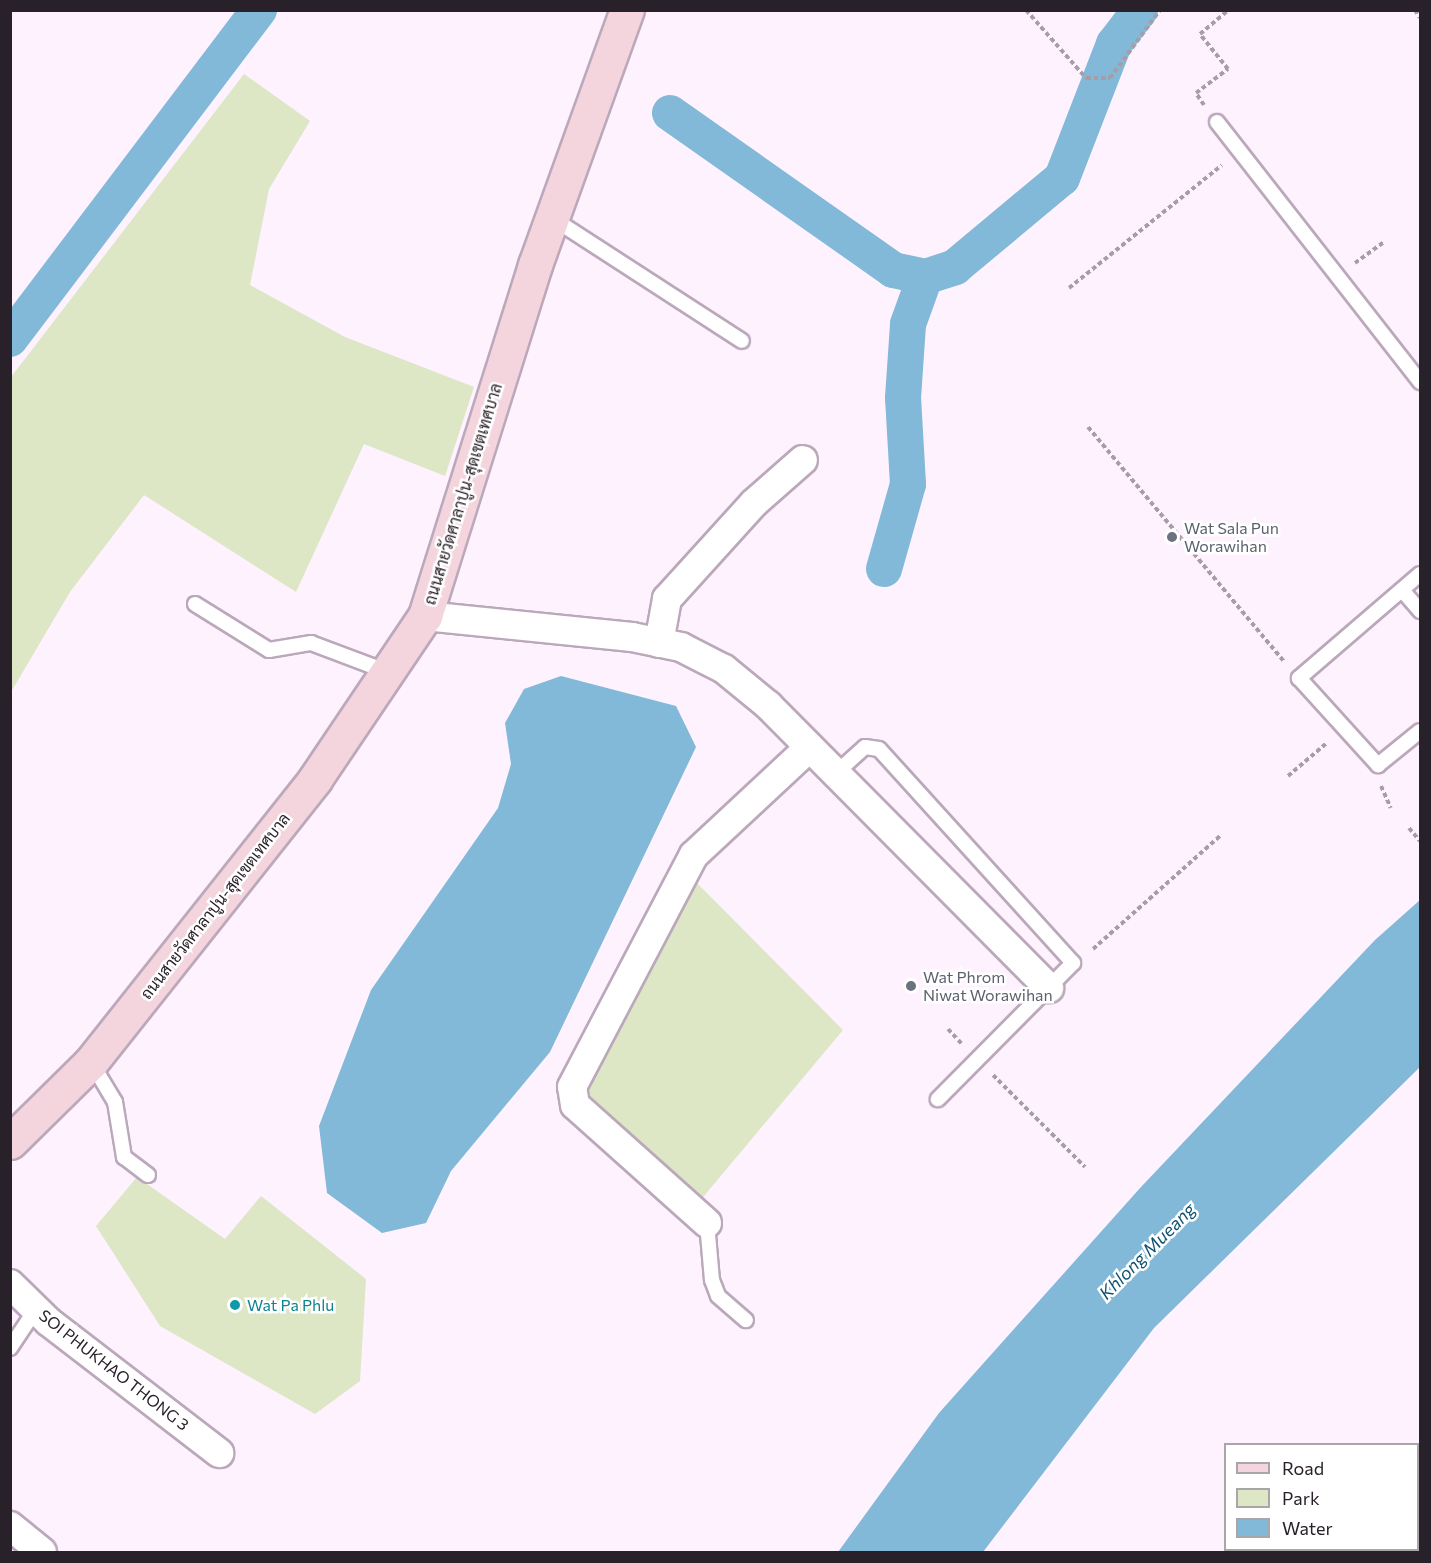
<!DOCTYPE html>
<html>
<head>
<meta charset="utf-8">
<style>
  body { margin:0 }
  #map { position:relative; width:1431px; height:1563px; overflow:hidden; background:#fef2fe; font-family:Commissioner,Sarabun,sans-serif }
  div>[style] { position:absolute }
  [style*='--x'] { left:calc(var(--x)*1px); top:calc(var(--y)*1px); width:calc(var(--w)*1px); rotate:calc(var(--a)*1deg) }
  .green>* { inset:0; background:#dde6c5 }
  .water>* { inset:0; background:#82b8d8 }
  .canal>* { height:36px; margin:-18px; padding:0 18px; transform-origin:18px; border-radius:18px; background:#82b8d8 }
  .path>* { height:4px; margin-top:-2px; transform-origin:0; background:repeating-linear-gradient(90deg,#a79da7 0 4.5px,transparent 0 7.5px) }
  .roads { filter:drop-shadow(2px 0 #bba8bb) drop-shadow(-2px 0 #bba8bb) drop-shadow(0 2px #bba8bb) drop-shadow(0 -2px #bba8bb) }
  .lane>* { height:14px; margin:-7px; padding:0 7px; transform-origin:7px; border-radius:7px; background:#fff }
  .street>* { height:28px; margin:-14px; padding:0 14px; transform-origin:14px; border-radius:14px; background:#fff }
  .secondary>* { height:33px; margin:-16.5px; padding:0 16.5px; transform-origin:16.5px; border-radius:16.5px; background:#f4d4dd }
  .dots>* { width:16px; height:16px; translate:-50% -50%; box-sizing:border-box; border:3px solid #fff; border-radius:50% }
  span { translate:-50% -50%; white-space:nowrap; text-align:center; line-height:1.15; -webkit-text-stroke:5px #fff; paint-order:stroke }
  .street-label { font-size:16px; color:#292129 }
  .worship-label { font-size:16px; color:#5b616d }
  .left { translate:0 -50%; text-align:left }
  .culture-label { font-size:16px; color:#0d838f }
  .water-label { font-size:18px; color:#105373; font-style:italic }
  .frame { position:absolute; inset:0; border:12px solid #292129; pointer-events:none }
  .legend { position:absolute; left:1224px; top:1443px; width:195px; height:108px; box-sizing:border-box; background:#fff; border:2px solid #a9a6a9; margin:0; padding:8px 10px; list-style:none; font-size:18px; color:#292129 }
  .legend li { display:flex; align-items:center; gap:12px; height:30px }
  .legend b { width:30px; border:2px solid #a9a6a9 }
</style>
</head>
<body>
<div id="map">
  <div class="green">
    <div style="clip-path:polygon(244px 74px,310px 121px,269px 189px,250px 285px,345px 337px,474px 387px,445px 476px,364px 444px,296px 592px,144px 495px,70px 592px,11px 692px,11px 377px)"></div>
    <div style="clip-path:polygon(693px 879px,843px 1030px,699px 1202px,589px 1103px,586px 1086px)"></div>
    <div style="clip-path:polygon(137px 1177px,225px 1239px,261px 1196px,366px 1279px,360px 1381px,315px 1414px,160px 1326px,96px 1226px)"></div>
  </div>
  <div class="water">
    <div style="clip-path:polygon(561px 676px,676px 706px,696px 747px,550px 1052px,451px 1171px,426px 1223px,382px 1233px,327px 1193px,319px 1126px,371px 990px,498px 808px,511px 764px,505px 723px,524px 689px)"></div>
    <div style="clip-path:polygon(1420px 900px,1420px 1067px,1154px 1328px,983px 1552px,838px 1552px,939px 1413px,1141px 1187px,1375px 940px)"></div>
  </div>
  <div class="canal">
    <div style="--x:670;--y:113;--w:273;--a:35.1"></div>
    <div style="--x:893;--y:270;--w:33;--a:12"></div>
    <div style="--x:925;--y:277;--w:32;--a:-18"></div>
    <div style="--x:955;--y:267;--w:139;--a:-39.8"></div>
    <div style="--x:1062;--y:178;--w:144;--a:-68.8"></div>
    <div style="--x:1114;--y:44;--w:43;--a:-52.6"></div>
    <div style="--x:10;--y:339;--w:413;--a:-52.9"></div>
    <div style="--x:884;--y:569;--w:88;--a:-74.2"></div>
    <div style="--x:908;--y:484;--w:86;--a:-93.3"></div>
    <div style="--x:903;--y:398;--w:74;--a:-86.1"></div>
    <div style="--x:908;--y:324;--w:50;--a:-70.1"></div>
  </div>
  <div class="path">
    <div style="--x:1026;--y:10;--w:91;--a:48.6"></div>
    <div style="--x:1086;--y:78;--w:24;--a:0"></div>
    <div style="--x:1110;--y:78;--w:84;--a:-53.7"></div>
    <div style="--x:1415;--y:10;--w:9;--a:58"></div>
    <div style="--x:1204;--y:105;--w:14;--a:-124"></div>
    <div style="--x:1196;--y:93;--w:40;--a:-37"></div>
    <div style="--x:1228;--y:69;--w:45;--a:-128.7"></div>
    <div style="--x:1200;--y:34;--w:38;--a:-40"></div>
    <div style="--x:1355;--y:263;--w:36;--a:-36"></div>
    <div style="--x:1069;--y:288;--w:196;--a:-38.8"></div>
    <div style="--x:1088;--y:427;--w:305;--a:50.1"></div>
    <div style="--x:1288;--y:776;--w:52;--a:-40.4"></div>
    <div style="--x:1381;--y:786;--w:24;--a:66"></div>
    <div style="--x:1409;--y:828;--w:17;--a:50"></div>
    <div style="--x:1093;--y:949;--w:170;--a:-41.7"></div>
    <div style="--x:948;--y:1029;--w:21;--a:47"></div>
    <div style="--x:993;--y:1075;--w:130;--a:45"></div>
  </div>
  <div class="roads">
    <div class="lane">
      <div style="--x:1217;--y:122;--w:330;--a:52"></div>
      <div style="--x:552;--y:218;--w:226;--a:32.9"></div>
      <div style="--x:1420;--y:574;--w:160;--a:139.3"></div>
      <div style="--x:1299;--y:678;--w:118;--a:47.8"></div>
      <div style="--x:1378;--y:765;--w:54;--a:-39"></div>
      <div style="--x:1402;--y:590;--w:28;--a:49"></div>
      <div style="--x:195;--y:604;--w:87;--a:31.9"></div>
      <div style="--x:269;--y:650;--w:43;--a:-9.5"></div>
      <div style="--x:311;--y:643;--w:82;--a:20.6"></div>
      <div style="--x:836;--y:773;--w:39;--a:-42"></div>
      <div style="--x:865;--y:747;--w:14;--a:8"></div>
      <div style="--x:879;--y:749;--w:289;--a:47.8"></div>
      <div style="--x:1073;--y:963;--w:192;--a:134.8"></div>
      <div style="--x:91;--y:1062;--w:47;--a:59"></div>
      <div style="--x:115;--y:1102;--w:56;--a:80.7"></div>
      <div style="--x:124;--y:1157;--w:30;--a:37"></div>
      <div style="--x:707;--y:1223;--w:57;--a:85"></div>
      <div style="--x:712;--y:1280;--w:17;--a:69"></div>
      <div style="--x:718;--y:1296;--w:37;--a:41"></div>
      <div style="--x:10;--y:1348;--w:47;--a:-56.3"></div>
    </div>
    <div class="street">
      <div style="--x:425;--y:616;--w:208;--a:5.8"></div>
      <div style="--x:632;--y:637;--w:50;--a:11.5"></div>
      <div style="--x:681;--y:647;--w:48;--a:27.1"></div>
      <div style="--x:724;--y:669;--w:57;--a:39.3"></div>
      <div style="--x:768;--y:705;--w:399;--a:45.2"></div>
      <div style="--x:659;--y:643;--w:45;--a:-79.7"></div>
      <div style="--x:667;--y:599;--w:130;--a:-47.8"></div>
      <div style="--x:754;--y:503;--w:65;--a:-41.3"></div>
      <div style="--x:707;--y:1223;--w:177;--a:-138.2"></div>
      <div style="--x:575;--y:1105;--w:18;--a:-99"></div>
      <div style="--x:572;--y:1087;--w:262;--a:-62.3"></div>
      <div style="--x:694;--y:855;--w:158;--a:-43"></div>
      <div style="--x:10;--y:1284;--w:54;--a:44.3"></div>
      <div style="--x:49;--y:1322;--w:215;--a:37.6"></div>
      <div style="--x:10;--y:1526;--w:41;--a:39.1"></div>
    </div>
    <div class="secondary">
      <div style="--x:10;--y:1142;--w:114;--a:-44.6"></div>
      <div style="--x:91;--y:1062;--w:361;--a:-51.6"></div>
      <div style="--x:315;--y:779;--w:197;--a:-56"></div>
      <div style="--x:425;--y:616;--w:368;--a:-72.6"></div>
      <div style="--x:535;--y:265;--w:271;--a:-70.2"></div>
    </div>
  </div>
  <div class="dots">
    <div style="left:1172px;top:537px;background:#6b7280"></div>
    <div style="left:911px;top:986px;background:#6b7280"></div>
    <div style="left:235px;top:1305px;background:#0f9aa8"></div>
  </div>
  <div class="street-label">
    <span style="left:463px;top:494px;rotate:-73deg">ถนนสายวัดศาลาปูน-สุดเขตเทศบาล</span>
    <span style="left:215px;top:906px;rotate:-52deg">ถนนสายวัดศาลาปูน-สุดเขตเทศบาล</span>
    <span style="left:114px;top:1370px;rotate:38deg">SOI PHUKHAO THONG 3</span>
  </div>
  <div class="worship-label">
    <span class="left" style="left:1184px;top:537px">Wat Sala Pun<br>Worawihan</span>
    <span class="left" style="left:923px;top:986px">Wat Phrom<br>Niwat Worawihan</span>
  </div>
  <div class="culture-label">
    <span class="left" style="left:247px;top:1305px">Wat Pa Phlu</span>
  </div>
  <div class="water-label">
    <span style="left:1147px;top:1251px;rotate:-45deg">Khlong Mueang</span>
  </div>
  <div class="frame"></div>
  <ul class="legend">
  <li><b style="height:8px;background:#f4d4dd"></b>Road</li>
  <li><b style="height:16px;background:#dde6c5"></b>Park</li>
  <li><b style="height:16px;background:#82b8d8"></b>Water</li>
  </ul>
</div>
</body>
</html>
